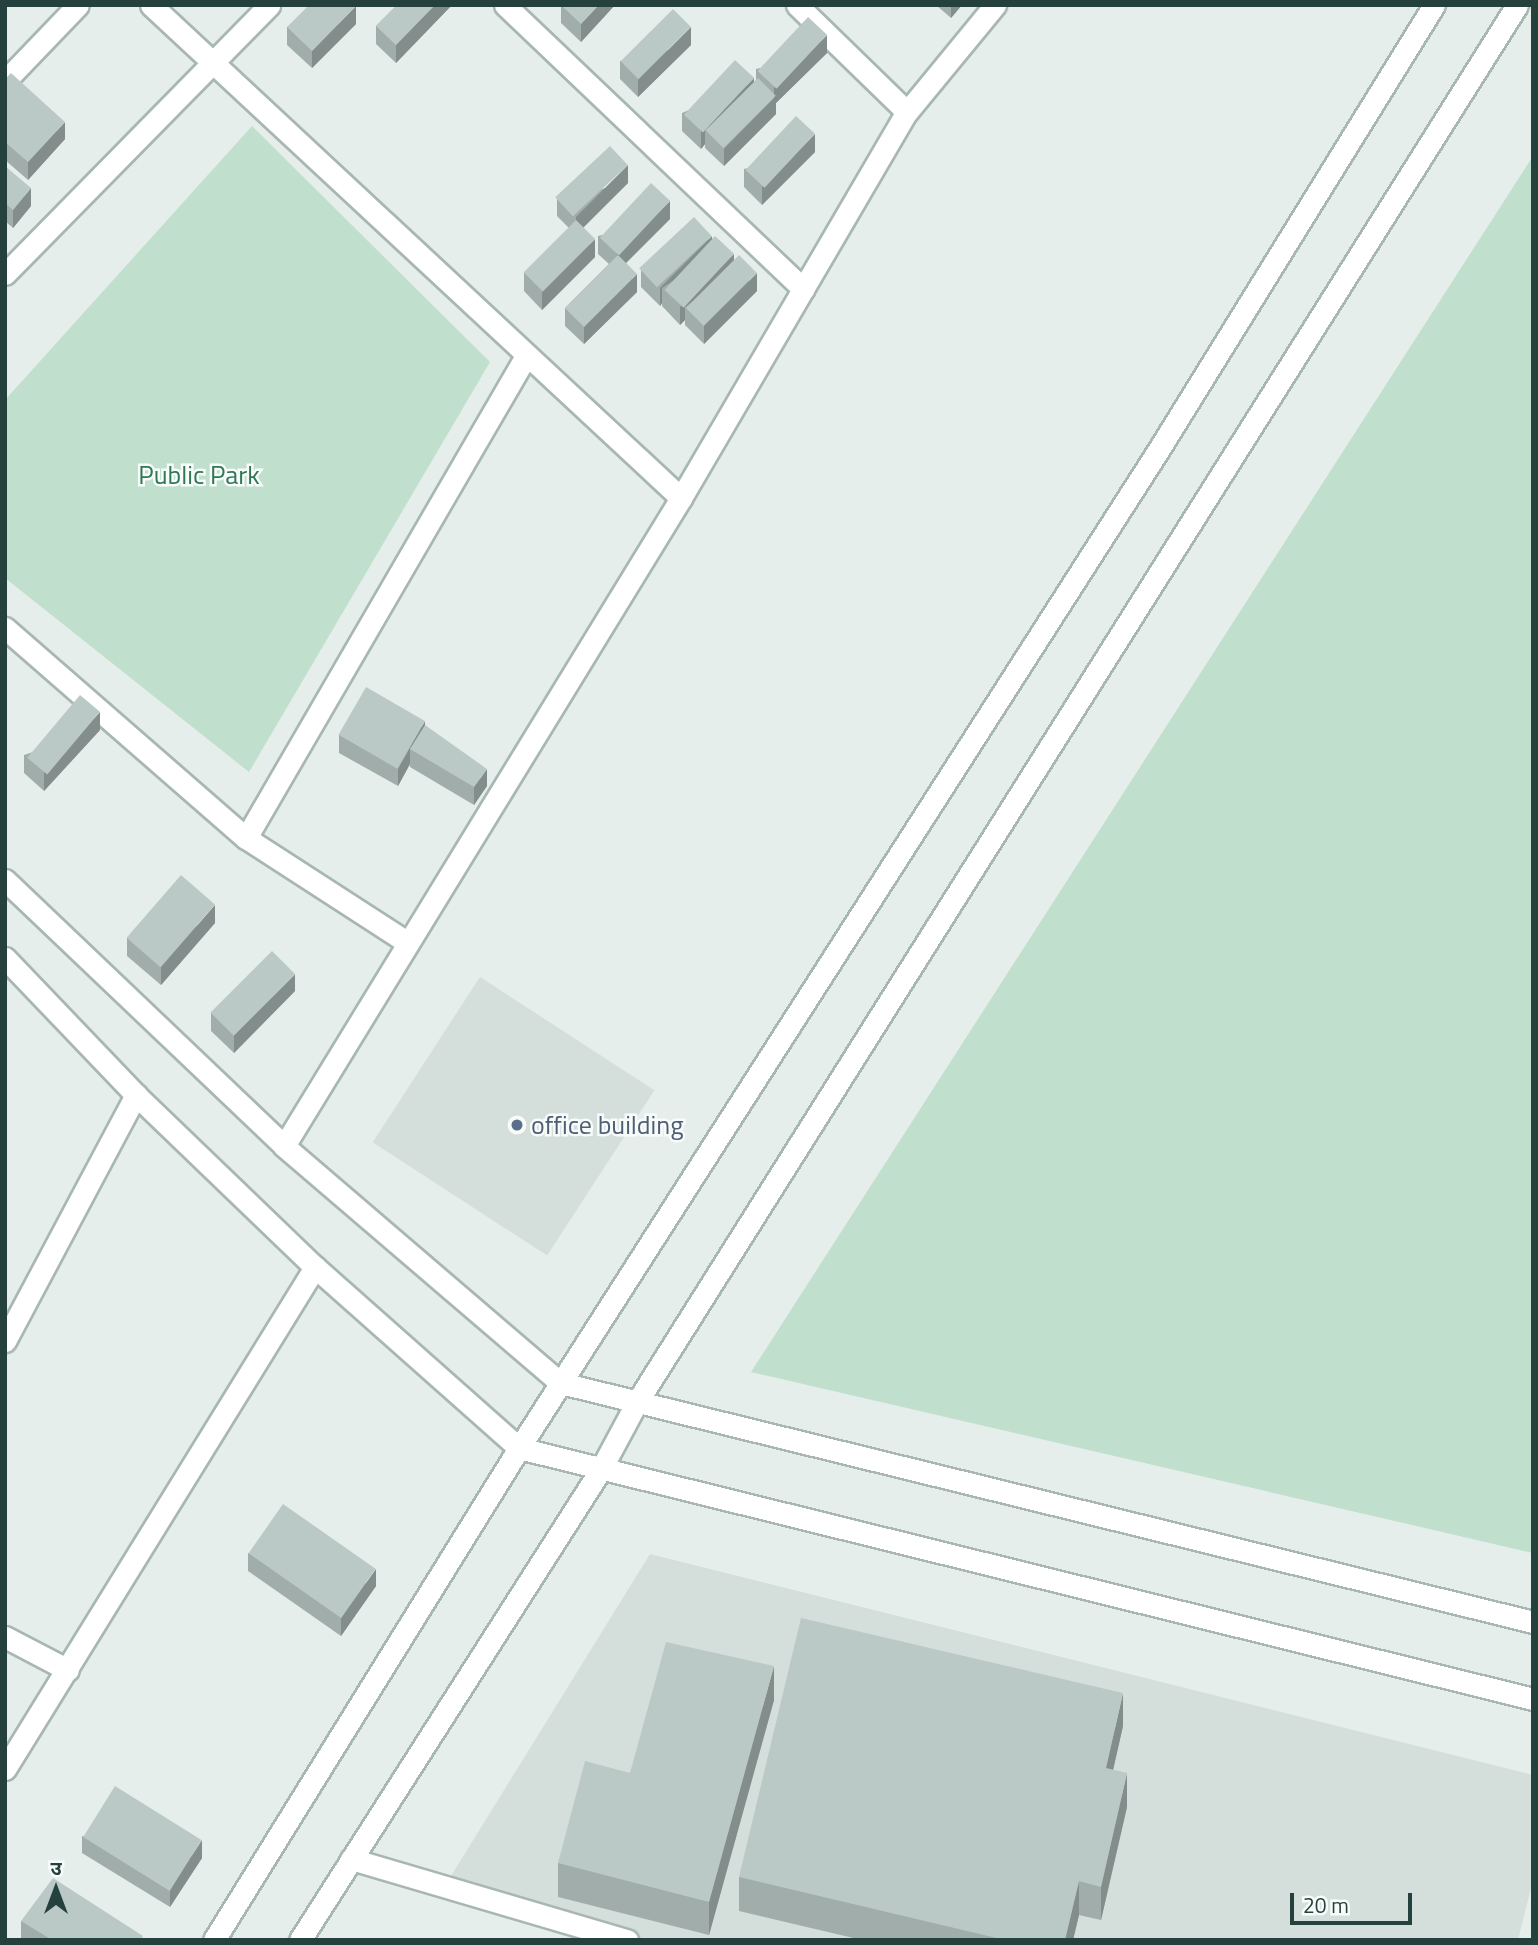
<!DOCTYPE html>
<html>
<head>
<meta charset="utf-8">
<style>
  body { margin:0 }
  #map { position:relative; width:1538px; height:1945px; overflow:hidden; background:#e6eeec; font-family:"Titillium Web","Noto Sans Devanagari",sans-serif }
  div>[style] { position:absolute }
  [style*='--x'] { left:calc(var(--x)*1px); top:calc(var(--y)*1px); width:calc(var(--w)*1px); rotate:calc(var(--a)*1deg) }
  .built>* { inset:0; background:#d4dedb; transform-origin:0 0 }
  .green>* { inset:0; background:#c0dfcd }
  .roads { filter:drop-shadow(2px 0 #a8b7b4) drop-shadow(-2px 0 #a8b7b4) drop-shadow(0 2px #a8b7b4) drop-shadow(0 -2px #a8b7b4) }
  .minor>* { height:21px; margin:-10.5px; padding:0 10.5px; transform-origin:10.5px; border-radius:10.5px; background:#fff }
  .tertiary>* { height:21px; margin:-10.5px; padding:0 10.5px; transform-origin:10.5px; border-radius:10.5px; background:#fff }
  .secondary>* { height:21px; margin:-10.5px; padding:0 10.5px; transform-origin:10.5px; border-radius:10.5px; background:#fff }
  .wall>* { inset:0; background:#a1adaa }
  .shaded-wall>* { inset:0; background:#838d8b }
  .building>* { inset:0; background:#bbc9c6; transform-origin:0 0 }
  .dots>* { width:19px; height:19px; translate:-50% -50%; box-sizing:border-box; border:4px solid #f7fbf9; border-radius:50% }
  span { translate:-50% -50%; white-space:nowrap; text-align:center; line-height:1.15; -webkit-text-stroke:5px #f7fbf9; paint-order:stroke }
  .park-label { font-size:26px; color:#307757 }
  .service-label { font-size:26px; color:#4e5e75 }
  .left { translate:0 -50%; text-align:left }
  .frame { position:absolute; inset:0; border:7px solid #25413e; pointer-events:none }
  .north { position:absolute; left:21px; top:1854px; width:70px; height:70px; -webkit-text-stroke:5px #f7fbf9; paint-order:stroke; rotate:0deg; font-size:19px; font-weight:700; line-height:28px; text-align:center; color:#25413e }
  .north::after { content:''; display:block; margin:auto; width:24px; height:32px; background:#25413e; clip-path:polygon(50% 0,100% 100%,50% 72%,0 100%) }
  .scale { position:absolute; left:1290px; top:1893px; width:122px; height:32px; box-sizing:border-box; border:4px solid #25413e; border-top:0; padding-left:9px; font-size:21px; line-height:24px; white-space:nowrap; color:#25413e; -webkit-text-stroke:5px #f7fbf9; paint-order:stroke }
</style>
</head>
<body>
<div id="map">
  <div class="built">
    <div style="left:480px;top:977px;width:208px;height:197px;rotate:33deg"></div>
    <div style="clip-path:polygon(650px 1554px,1533px 1775px,1533px 1880px,1518px 1940px,648px 1940px,443px 1889px)"></div>
  </div>
  <div class="green">
    <div style="clip-path:polygon(252px 126px,490px 362px,249px 772px,5px 578px,5px 400px)"></div>
    <div style="clip-path:polygon(1533px 156px,1533px 1553px,751px 1372px)"></div>
  </div>
  <div class="roads">
    <div class="minor">
      <div style="--x:151;--y:5;--w:724;--a:42.93"></div>
      <div style="--x:505;--y:5;--w:412;--a:43.6"></div>
      <div style="--x:797;--y:5;--w:153;--a:44.2"></div>
      <div style="--x:5;--y:81;--w:105;--a:-46.2"></div>
      <div style="--x:5;--y:274;--w:377;--a:-45.5"></div>
      <div style="--x:5;--y:628;--w:320;--a:41.1"></div>
      <div style="--x:246;--y:838;--w:193;--a:32.9"></div>
      <div style="--x:246;--y:838;--w:557;--a:-59.85"></div>
      <div style="--x:284;--y:1146;--w:760;--a:-58.51"></div>
      <div style="--x:681;--y:498;--w:447;--a:-59.7"></div>
      <div style="--x:907;--y:112;--w:139;--a:-50.6"></div>
      <div style="--x:5;--y:1341;--w:279;--a:-62"></div>
      <div style="--x:5;--y:1637;--w:71;--a:27.6"></div>
      <div style="--x:5;--y:1769;--w:590;--a:-58.3"></div>
      <div style="--x:351;--y:1859;--w:288;--a:16.4"></div>
    </div>
    <div class="tertiary">
      <div style="--x:5;--y:880;--w:385;--a:43.6"></div>
      <div style="--x:284;--y:1146;--w:365;--a:40.6"></div>
      <div style="--x:561;--y:1383;--w:1001;--a:13.81"></div>
      <div style="--x:5;--y:958;--w:190;--a:46.3"></div>
      <div style="--x:136;--y:1095;--w:248;--a:43.9"></div>
      <div style="--x:315;--y:1267;--w:273;--a:41.6"></div>
      <div style="--x:519;--y:1448;--w:1045;--a:13.9"></div>
    </div>
    <div class="secondary">
      <div style="--x:214;--y:1940;--w:579;--a:-58.2"></div>
      <div style="--x:519;--y:1448;--w:1181;--a:-57.35"></div>
      <div style="--x:1156;--y:454;--w:528;--a:-58.24"></div>
      <div style="--x:300;--y:1940;--w:559;--a:-57.42"></div>
      <div style="--x:601;--y:1469;--w:76;--a:-61.8"></div>
      <div style="--x:637;--y:1402;--w:1651;--a:-57.79"></div>
    </div>
  </div>
  <div class="wall">
    <div style="clip-path:polygon(397px 5px,452px 5px,396px 63px,376px 44px,376px 26px)"></div>
    <div style="clip-path:polygon(561px 5px,615px 5px,581px 42px,561px 23px)"></div>
    <div style="clip-path:polygon(936px 5px,962px 5px,951px 18px)"></div>
    <div style="clip-path:polygon(356px 24px,312px 68px,287px 45px,287px 27px)"></div>
    <div style="clip-path:polygon(691px 45px,638px 97px,620px 79px,620px 61px)"></div>
    <div style="clip-path:polygon(827px 53px,776px 103px,776px 114px,724px 166px,705px 148px,705px 144px,701px 149px,682px 131px,682px 113px,754px 82px,756px 80px,756px 69px)"></div>
    <div style="clip-path:polygon(5px 79px,65px 139px,28px 180px,5px 160px)"></div>
    <div style="clip-path:polygon(815px 152px,762px 205px,744px 187px,744px 169px)"></div>
    <div style="clip-path:polygon(5px 166px,31px 206px,13px 228px,5px 221px)"></div>
    <div style="clip-path:polygon(628px 183px,583px 227px,595px 257px,542px 310px,524px 291px,524px 273px,569px 228px,557px 216px,557px 199px)"></div>
    <div style="clip-path:polygon(670px 219px,626px 263px,637px 292px,584px 344px,565px 326px,565px 308px,609px 264px,598px 254px,598px 236px)"></div>
    <div style="clip-path:polygon(712px 238px,734px 260px,757px 291px,704px 344px,685px 325px,685px 320px,680px 325px,662px 306px,662px 303px,660px 306px,641px 287px,641px 270px)"></div>
    <div style="clip-path:polygon(425px 726px,487px 786px,474px 805px,410px 767px,410px 764px,398px 786px,339px 753px,339px 735px)"></div>
    <div style="clip-path:polygon(100px 730px,44px 791px,24px 773px,24px 755px)"></div>
    <div style="clip-path:polygon(215px 923px,161px 985px,127px 956px,127px 938px)"></div>
    <div style="clip-path:polygon(295px 991px,234px 1053px,211px 1031px,211px 1013px)"></div>
    <div style="clip-path:polygon(248px 1553px,376px 1586px,341px 1636px,248px 1571px)"></div>
    <div style="clip-path:polygon(774px 1700px,709px 1935px,558px 1897px,558px 1863px,630px 1773px)"></div>
    <div style="clip-path:polygon(1123px 1726px,1113px 1770px,1127px 1807px,1101px 1920px,1079px 1915px,1073px 1940px,862px 1940px,739px 1911px,739px 1877px)"></div>
    <div style="clip-path:polygon(82px 1836px,202px 1858px,170px 1907px,82px 1853px)"></div>
    <div style="clip-path:polygon(21px 1921px,143px 1940px,23px 1940px,21px 1939px)"></div>
  </div>
  <div class="shaded-wall">
    <div style="clip-path:polygon(435px 5px,452px 5px,396px 63px,396px 45px)"></div>
    <div style="clip-path:polygon(599px 5px,615px 5px,581px 42px,581px 24px)"></div>
    <div style="clip-path:polygon(951px 5px,962px 5px,951px 18px)"></div>
    <div style="clip-path:polygon(356px 6px,356px 24px,312px 68px,312px 51px)"></div>
    <div style="clip-path:polygon(691px 27px,691px 45px,638px 97px,638px 80px)"></div>
    <div style="clip-path:polygon(827px 35px,827px 53px,776px 103px,776px 114px,724px 166px,724px 149px,774px 98px,774px 88px)"></div>
    <div style="clip-path:polygon(754px 78px,754px 96px,705px 130px,705px 144px,701px 149px,701px 131px)"></div>
    <div style="clip-path:polygon(65px 122px,65px 139px,28px 180px,28px 162px)"></div>
    <div style="clip-path:polygon(815px 134px,815px 152px,762px 205px,762px 187px)"></div>
    <div style="clip-path:polygon(628px 165px,628px 183px,576px 235px,576px 217px)"></div>
    <div style="clip-path:polygon(31px 188px,31px 206px,13px 228px,13px 210px)"></div>
    <div style="clip-path:polygon(670px 201px,670px 219px,617px 272px,617px 254px)"></div>
    <div style="clip-path:polygon(712px 236px,712px 254px,662px 288px,662px 303px,660px 306px,660px 288px)"></div>
    <div style="clip-path:polygon(595px 239px,595px 257px,542px 310px,542px 292px)"></div>
    <div style="clip-path:polygon(734px 254px,734px 272px,685px 307px,685px 320px,680px 325px,680px 307px)"></div>
    <div style="clip-path:polygon(757px 273px,757px 291px,704px 344px,704px 326px)"></div>
    <div style="clip-path:polygon(637px 274px,637px 292px,584px 344px,584px 326px)"></div>
    <div style="clip-path:polygon(100px 712px,100px 730px,44px 791px,44px 773px)"></div>
    <div style="clip-path:polygon(425px 721px,425px 739px,410px 749px,410px 764px,398px 786px,398px 769px)"></div>
    <div style="clip-path:polygon(487px 769px,487px 786px,474px 805px,474px 787px)"></div>
    <div style="clip-path:polygon(215px 905px,215px 923px,161px 985px,161px 967px)"></div>
    <div style="clip-path:polygon(295px 974px,295px 991px,234px 1053px,234px 1035px)"></div>
    <div style="clip-path:polygon(376px 1569px,376px 1586px,341px 1636px,341px 1618px)"></div>
    <div style="clip-path:polygon(774px 1666px,774px 1700px,709px 1935px,709px 1902px)"></div>
    <div style="clip-path:polygon(1123px 1693px,1123px 1726px,1106px 1801px,1106px 1768px)"></div>
    <div style="clip-path:polygon(1127px 1773px,1127px 1807px,1101px 1920px,1101px 1887px)"></div>
    <div style="clip-path:polygon(202px 1840px,202px 1858px,170px 1907px,170px 1889px)"></div>
    <div style="clip-path:polygon(1079px 1881px,1079px 1915px,1073px 1940px,1065px 1940px)"></div>
  </div>
  <div class="building">
    <div style="clip-path:polygon(309px 5px,355px 5px,356px 6px,312px 51px,287px 27px)"></div>
    <div style="clip-path:polygon(397px 5px,435px 5px,396px 45px,376px 26px)"></div>
    <div style="clip-path:polygon(561px 5px,599px 5px,581px 24px)"></div>
    <div style="left:673px;top:9px;width:25px;height:74px;rotate:45deg"></div>
    <div style="left:808px;top:17px;width:26px;height:74px;rotate:43deg"></div>
    <div style="left:735px;top:60px;width:26px;height:75px;rotate:43deg"></div>
    <div style="clip-path:polygon(11px 73px,65px 122px,28px 162px,5px 142px,5px 79px)"></div>
    <div style="left:758px;top:78px;width:25px;height:74px;rotate:45deg"></div>
    <div style="left:796px;top:116px;width:26px;height:74px;rotate:43deg"></div>
    <div style="left:610px;top:146px;width:26px;height:75px;rotate:47deg"></div>
    <div style="clip-path:polygon(5px 166px,31px 188px,13px 210px,5px 203px)"></div>
    <div style="left:651px;top:183px;width:26px;height:75px;rotate:43deg"></div>
    <div style="left:694px;top:217px;width:26px;height:75px;rotate:47deg"></div>
    <div style="left:576px;top:220px;width:27px;height:74px;rotate:45deg"></div>
    <div style="left:715px;top:236px;width:26px;height:74px;rotate:43deg"></div>
    <div style="left:618px;top:255px;width:27px;height:75px;rotate:45deg"></div>
    <div style="left:739px;top:255px;width:25px;height:75px;rotate:45deg"></div>
    <div style="left:366px;top:687px;width:68px;height:55px;rotate:30deg"></div>
    <div style="left:80px;top:695px;width:26px;height:82px;rotate:40deg"></div>
    <div style="clip-path:polygon(425px 725px,487px 769px,474px 787px,410px 749px)"></div>
    <div style="left:181px;top:875px;width:45px;height:83px;rotate:41deg"></div>
    <div style="left:272px;top:951px;width:33px;height:87px;rotate:45deg"></div>
    <div style="left:283px;top:1504px;width:113px;height:60px;rotate:35deg"></div>
    <div style="clip-path:polygon(801px 1618px,1123px 1693px,1106px 1768px,1127px 1773px,1101px 1887px,1079px 1881px,1065px 1940px,1005px 1940px,739px 1877px)"></div>
    <div style="clip-path:polygon(666px 1642px,774px 1666px,709px 1902px,558px 1863px,585px 1761px,630px 1773px)"></div>
    <div style="left:115px;top:1786px;width:102px;height:60px;rotate:32deg"></div>
    <div style="clip-path:polygon(53px 1878px,143px 1936px,141px 1940px,52px 1940px,21px 1921px)"></div>
  </div>
  <div class="dots">
    <div style="left:517px;top:1125px;background:#5c6f8a"></div>
  </div>
  <div class="park-label">
    <span style="left:199px;top:475px">Public Park</span>
  </div>
  <div class="service-label">
    <span class="left" style="left:531px;top:1125px">office building</span>
  </div>
  <div class="frame"></div>
  <div class="north">उ</div>
  <div class="scale">20 m</div>
</div>
</body>
</html>
